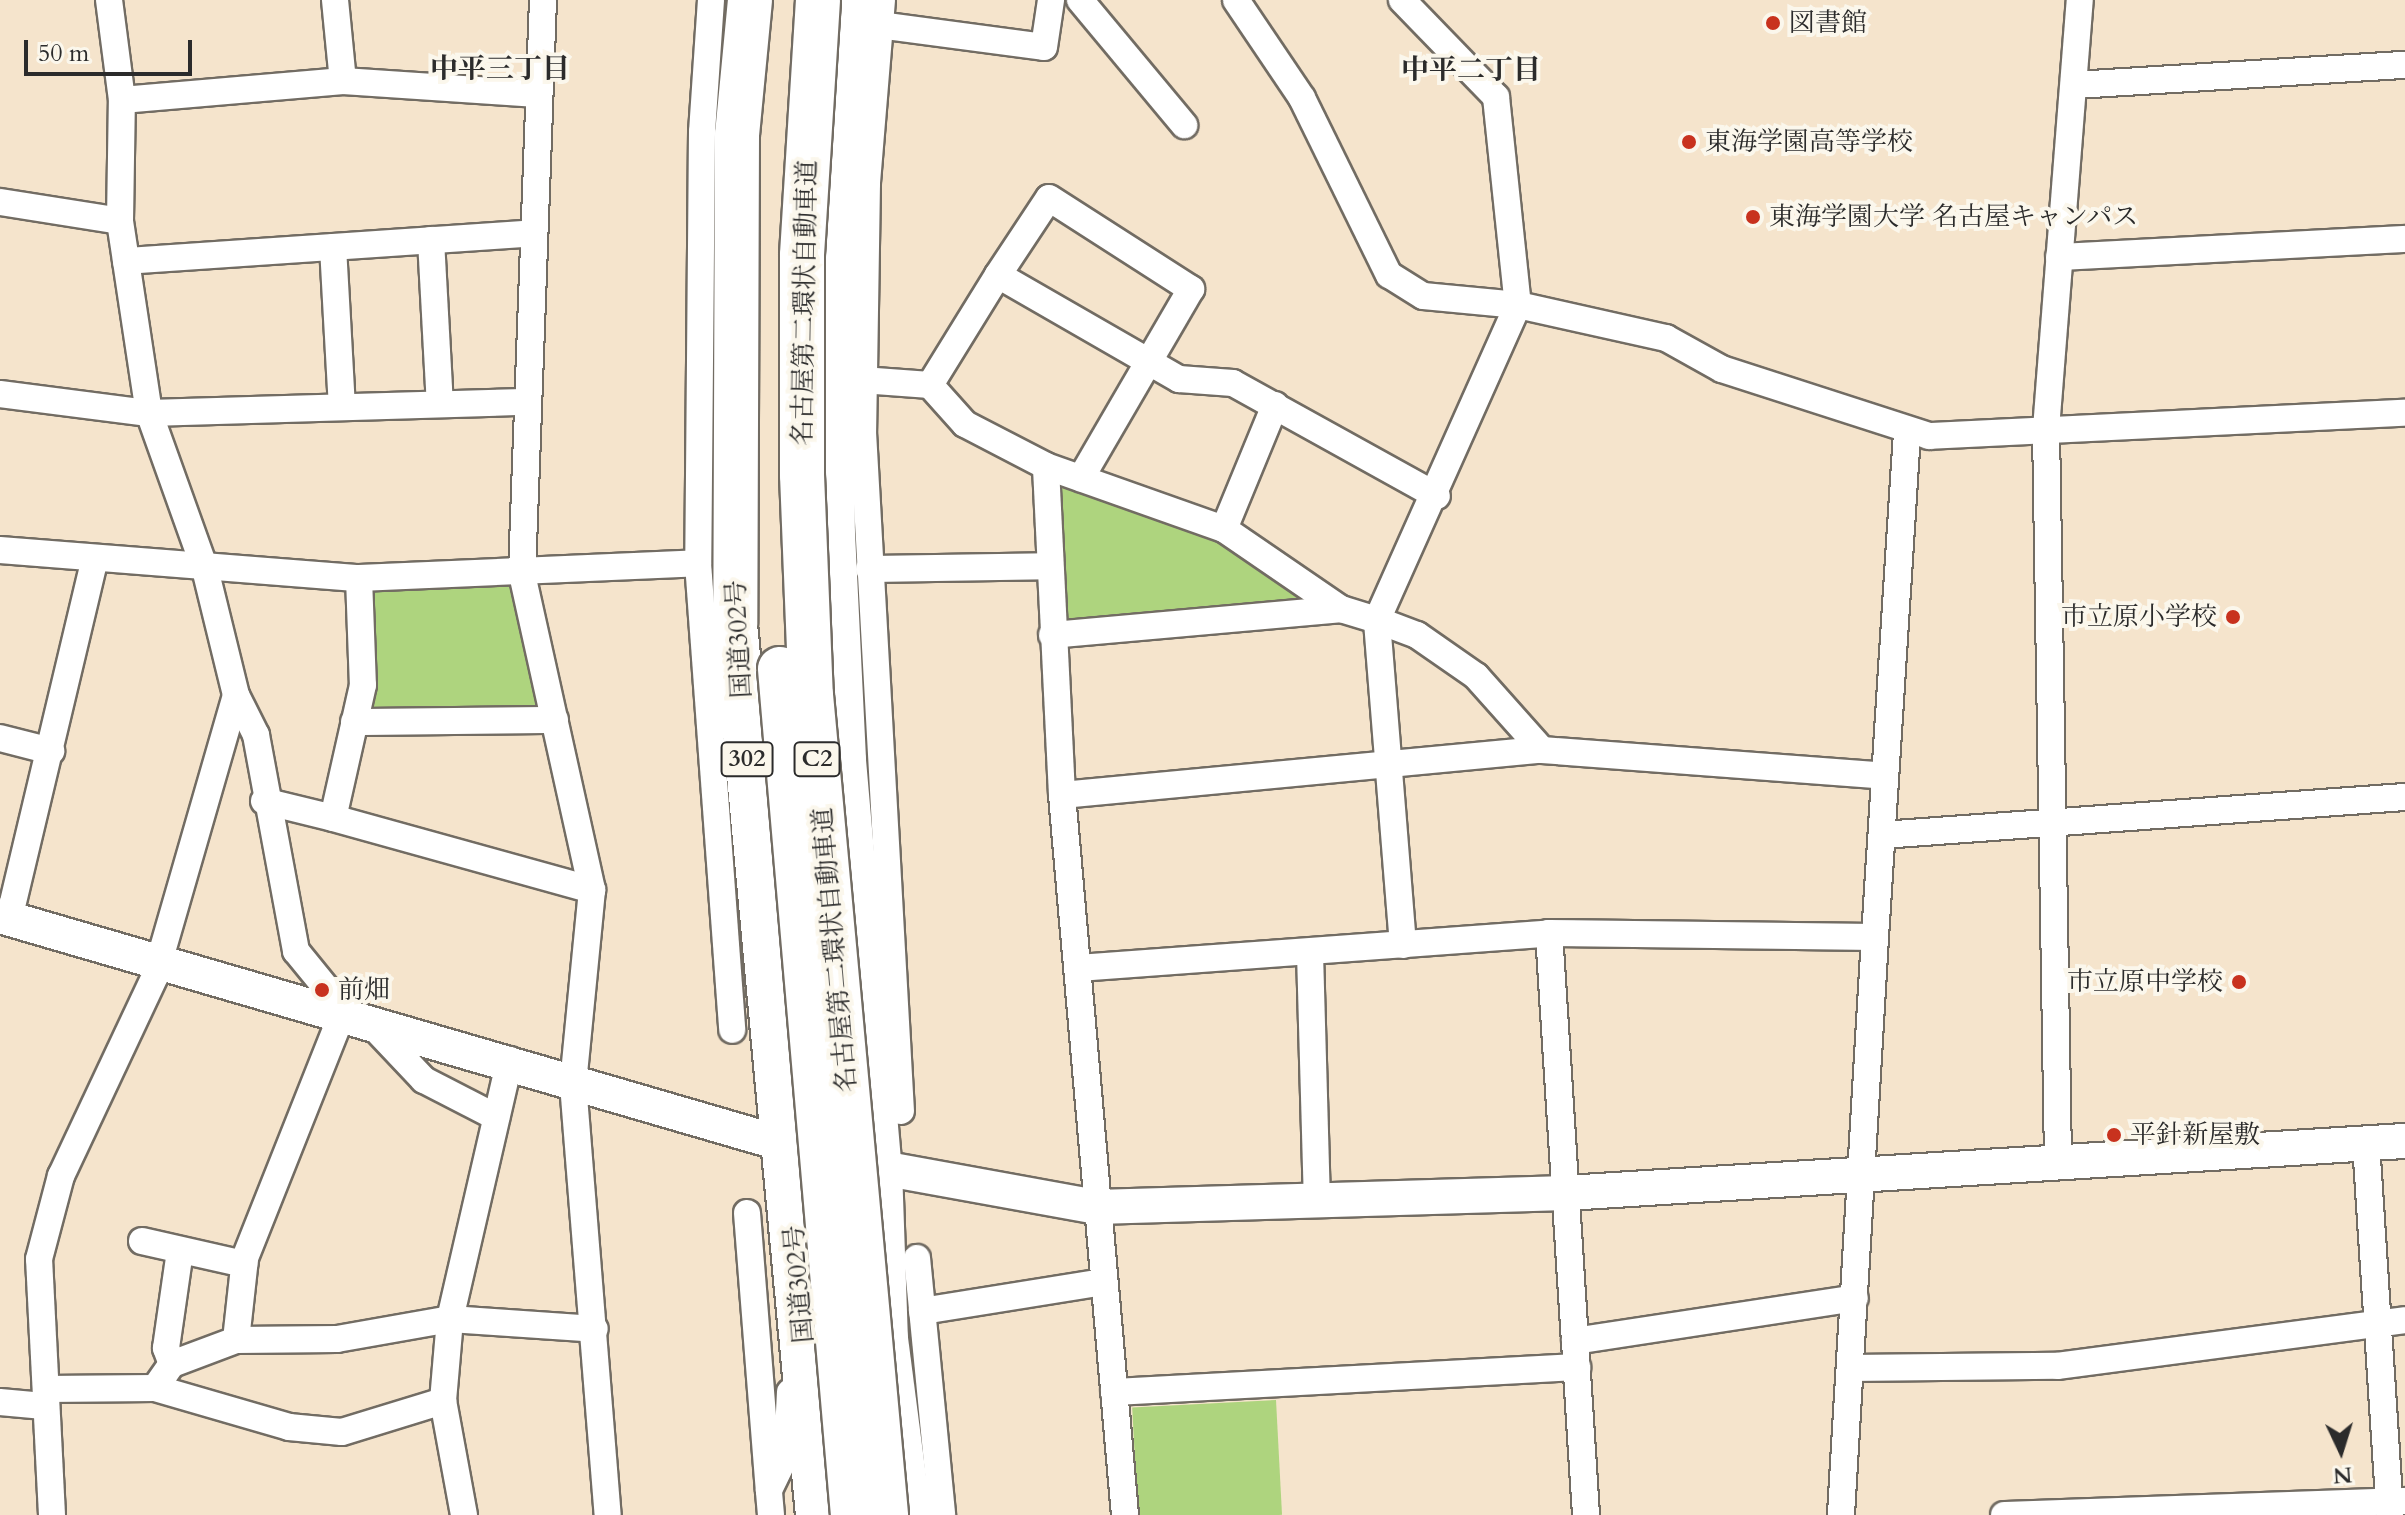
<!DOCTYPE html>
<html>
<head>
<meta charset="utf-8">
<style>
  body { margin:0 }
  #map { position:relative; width:2405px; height:1515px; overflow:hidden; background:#f5e4cc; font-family:Cardo,"Noto Serif JP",serif }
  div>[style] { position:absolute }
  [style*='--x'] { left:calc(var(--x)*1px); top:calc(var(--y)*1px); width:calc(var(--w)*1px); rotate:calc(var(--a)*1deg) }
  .green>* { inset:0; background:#aed47e; transform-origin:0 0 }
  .roads { filter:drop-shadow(2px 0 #726c63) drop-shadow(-2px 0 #726c63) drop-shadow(0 2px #726c63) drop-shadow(0 -2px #726c63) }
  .minor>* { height:26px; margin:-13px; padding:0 13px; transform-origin:13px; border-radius:13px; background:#fff }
  .tertiary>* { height:34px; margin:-17px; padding:0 17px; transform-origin:17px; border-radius:17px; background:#fff }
  .trunk>* { height:44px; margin:-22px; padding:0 22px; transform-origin:22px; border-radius:22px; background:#fff }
  .bridges { filter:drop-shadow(2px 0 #726c63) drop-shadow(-2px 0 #726c63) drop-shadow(0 2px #726c63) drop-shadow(0 -2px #726c63) }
  .motorway-bridge>* { height:44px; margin:-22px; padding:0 22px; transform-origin:22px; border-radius:22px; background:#fff }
  .dots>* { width:22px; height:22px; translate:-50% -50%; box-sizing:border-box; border:4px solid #fbf7ec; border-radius:50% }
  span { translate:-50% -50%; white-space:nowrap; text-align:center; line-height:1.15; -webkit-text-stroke:8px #fbf7ec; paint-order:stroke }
  .shield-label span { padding:2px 6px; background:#fbf7ec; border:2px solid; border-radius:6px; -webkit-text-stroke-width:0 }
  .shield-label { font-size:24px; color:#2b2b2b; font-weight:700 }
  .poi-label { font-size:26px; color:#2b2b2b }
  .left { translate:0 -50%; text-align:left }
  .right { translate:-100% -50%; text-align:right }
  .street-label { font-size:26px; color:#2b2b2b }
  .neighbourhood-label { font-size:28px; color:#2b2b2b; font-weight:700 }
  .north { position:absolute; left:2301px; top:1411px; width:80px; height:80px; -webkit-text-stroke:6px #fbf7ec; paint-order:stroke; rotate:176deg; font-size:22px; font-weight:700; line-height:32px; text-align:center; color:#2b2b2b }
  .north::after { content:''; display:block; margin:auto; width:28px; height:36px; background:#2b2b2b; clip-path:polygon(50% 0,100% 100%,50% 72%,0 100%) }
  .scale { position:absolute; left:24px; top:40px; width:168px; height:36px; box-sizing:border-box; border:4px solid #2b2b2b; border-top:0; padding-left:10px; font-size:24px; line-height:28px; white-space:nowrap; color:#2b2b2b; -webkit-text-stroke:6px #fbf7ec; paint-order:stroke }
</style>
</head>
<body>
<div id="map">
  <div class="green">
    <div style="clip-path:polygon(1057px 481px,1218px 538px,1304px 601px,1064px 622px)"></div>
    <div style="clip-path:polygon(514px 584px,540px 710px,368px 713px,369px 587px)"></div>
    <div style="left:1276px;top:1400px;width:115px;height:144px;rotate:87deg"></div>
  </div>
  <div class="roads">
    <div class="minor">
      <div style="--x:335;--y:0;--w:81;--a:84.4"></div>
      <div style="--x:543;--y:0;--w:574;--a:92.1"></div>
      <div style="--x:522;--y:574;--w:324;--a:77.5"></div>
      <div style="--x:592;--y:890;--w:195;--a:95.6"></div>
      <div style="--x:573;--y:1084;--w:432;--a:85.4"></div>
      <div style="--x:711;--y:0;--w:132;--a:93.9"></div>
      <div style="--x:702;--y:132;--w:431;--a:90.5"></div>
      <div style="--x:698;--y:563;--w:468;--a:85.8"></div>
      <div style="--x:882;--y:0;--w:184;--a:94.7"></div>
      <div style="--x:867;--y:183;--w:249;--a:90.9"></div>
      <div style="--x:863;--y:432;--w:680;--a:86.8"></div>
      <div style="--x:1080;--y:0;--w:163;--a:50.2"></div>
      <div style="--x:1402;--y:0;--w:135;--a:45.9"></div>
      <div style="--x:1496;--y:97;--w:209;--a:84"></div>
      <div style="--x:1518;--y:305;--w:152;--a:12.6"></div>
      <div style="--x:1666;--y:338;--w:64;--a:29"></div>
      <div style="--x:1722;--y:369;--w:218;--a:17.9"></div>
      <div style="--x:1929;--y:436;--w:477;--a:-2.8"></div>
      <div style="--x:879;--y:25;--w:166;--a:7.6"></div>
      <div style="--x:1044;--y:47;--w:48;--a:-81.5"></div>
      <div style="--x:2075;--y:85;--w:331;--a:-3.5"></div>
      <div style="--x:122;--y:100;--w:222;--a:-4.9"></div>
      <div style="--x:343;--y:81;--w:195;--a:3.8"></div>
      <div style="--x:0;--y:202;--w:121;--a:9"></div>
      <div style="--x:431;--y:240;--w:164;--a:86.9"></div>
      <div style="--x:333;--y:247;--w:160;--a:86.8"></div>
      <div style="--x:2059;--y:257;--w:346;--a:-3"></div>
      <div style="--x:126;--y:261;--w:407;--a:-3.9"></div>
      <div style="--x:998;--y:275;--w:92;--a:-56.5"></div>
      <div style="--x:1049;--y:198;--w:169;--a:32.7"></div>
      <div style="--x:1191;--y:289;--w:219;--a:120.2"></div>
      <div style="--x:862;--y:380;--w:68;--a:4.2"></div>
      <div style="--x:930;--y:385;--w:129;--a:-58.3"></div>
      <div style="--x:998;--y:275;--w:209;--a:29.9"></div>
      <div style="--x:1179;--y:379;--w:54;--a:4.2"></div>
      <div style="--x:1233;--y:383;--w:233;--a:29"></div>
      <div style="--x:930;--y:385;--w:52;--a:48.1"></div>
      <div style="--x:965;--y:424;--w:91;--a:27.4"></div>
      <div style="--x:0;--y:394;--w:150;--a:7.3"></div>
      <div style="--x:149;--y:413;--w:375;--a:-1.7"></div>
      <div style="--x:1224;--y:529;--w:134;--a:-67.6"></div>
      <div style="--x:0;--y:550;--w:360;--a:4.5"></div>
      <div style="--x:359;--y:578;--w:339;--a:-2.5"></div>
      <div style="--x:869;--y:569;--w:181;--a:-0.9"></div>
      <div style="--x:359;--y:578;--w:107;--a:87.9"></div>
      <div style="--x:363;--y:685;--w:136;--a:102.7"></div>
      <div style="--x:333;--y:818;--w:269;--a:15.5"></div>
      <div style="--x:1052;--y:635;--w:290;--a:-5.1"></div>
      <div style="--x:236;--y:695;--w:45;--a:63.4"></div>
      <div style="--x:256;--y:735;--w:220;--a:79.5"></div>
      <div style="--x:296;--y:951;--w:84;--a:50.8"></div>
      <div style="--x:354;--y:722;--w:201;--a:-0.6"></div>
      <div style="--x:0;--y:738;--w:53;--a:14.3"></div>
      <div style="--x:1062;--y:795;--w:482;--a:-5.4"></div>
      <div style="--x:1542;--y:750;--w:344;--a:4.3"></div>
      <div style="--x:264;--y:801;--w:71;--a:13.8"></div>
      <div style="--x:1882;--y:835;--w:524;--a:-4.16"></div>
      <div style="--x:9;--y:919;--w:368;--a:-76.6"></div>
      <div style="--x:1549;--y:933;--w:583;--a:86.36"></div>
      <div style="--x:1875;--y:937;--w:506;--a:-86.37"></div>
      <div style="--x:1403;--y:945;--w:326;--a:-94.6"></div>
      <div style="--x:1377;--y:620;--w:43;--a:20.6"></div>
      <div style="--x:1417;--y:635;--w:72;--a:34.8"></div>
      <div style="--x:1476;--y:676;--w:99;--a:48.3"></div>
      <div style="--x:1310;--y:953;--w:247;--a:88.4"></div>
      <div style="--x:1078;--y:968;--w:472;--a:-4.2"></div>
      <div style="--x:1549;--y:933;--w:326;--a:0.7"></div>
      <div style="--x:1875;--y:937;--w:579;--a:93.37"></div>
      <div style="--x:371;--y:1024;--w:77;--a:46.6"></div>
      <div style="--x:424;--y:1080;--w:81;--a:27.2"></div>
      <div style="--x:2366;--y:1143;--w:373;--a:86.3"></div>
      <div style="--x:2058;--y:1160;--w:731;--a:-90.94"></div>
      <div style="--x:2046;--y:429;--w:430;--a:-85.5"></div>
      <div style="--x:747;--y:1213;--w:278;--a:85.5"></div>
      <div style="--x:142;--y:1241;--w:105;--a:12.7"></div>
      <div style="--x:917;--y:1258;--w:258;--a:84.4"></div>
      <div style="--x:922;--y:1311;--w:184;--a:-9.1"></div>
      <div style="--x:236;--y:1340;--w:82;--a:-83.7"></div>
      <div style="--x:245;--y:1258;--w:263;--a:-68.3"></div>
      <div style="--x:1575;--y:1341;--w:283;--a:-8.7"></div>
      <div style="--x:172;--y:1364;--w:17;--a:-111"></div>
      <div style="--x:166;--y:1348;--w:98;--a:-81.8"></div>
      <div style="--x:1850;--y:1368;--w:207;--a:-0.6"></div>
      <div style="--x:2057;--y:1366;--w:351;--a:-7.5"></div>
      <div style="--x:155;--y:1388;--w:29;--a:-55"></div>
      <div style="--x:172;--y:1364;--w:68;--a:-20.6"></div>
      <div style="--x:236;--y:1340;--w:101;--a:-0.6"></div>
      <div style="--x:337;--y:1339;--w:115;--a:-10"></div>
      <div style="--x:450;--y:1319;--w:145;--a:3.9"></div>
      <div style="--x:46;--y:1389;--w:109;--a:-0.5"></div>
      <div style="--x:155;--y:1388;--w:140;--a:16.2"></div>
      <div style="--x:289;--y:1427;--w:53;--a:5.4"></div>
      <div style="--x:342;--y:1432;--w:106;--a:-17.1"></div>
      <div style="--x:1114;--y:1392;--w:464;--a:-3.1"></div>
      <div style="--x:0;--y:1402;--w:44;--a:5.2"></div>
      <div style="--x:52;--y:1515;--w:256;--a:-92.9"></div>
      <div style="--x:39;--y:1259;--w:86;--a:-75.2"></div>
      <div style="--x:61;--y:1176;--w:221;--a:-64.8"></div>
      <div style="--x:155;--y:976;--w:292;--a:-73.9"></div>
      <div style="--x:236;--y:695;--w:130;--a:-103.8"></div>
      <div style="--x:205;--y:569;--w:166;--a:-109.7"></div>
      <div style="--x:149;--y:413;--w:194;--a:-98.6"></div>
      <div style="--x:120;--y:221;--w:121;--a:-89.1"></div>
      <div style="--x:122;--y:100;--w:101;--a:-97.4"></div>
      <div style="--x:464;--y:1515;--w:116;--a:-100.4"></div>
      <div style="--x:443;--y:1401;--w:82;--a:-85.1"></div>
      <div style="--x:450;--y:1319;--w:266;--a:-77"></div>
      <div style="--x:771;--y:1515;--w:25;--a:-95"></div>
      <div style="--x:769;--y:1490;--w:41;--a:-64.1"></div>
      <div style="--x:787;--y:1453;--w:61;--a:-87.2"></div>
      <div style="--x:1125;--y:1515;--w:723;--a:-95"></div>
      <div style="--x:1062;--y:795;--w:329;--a:-92.8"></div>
      <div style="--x:1046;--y:466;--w:189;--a:19.5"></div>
      <div style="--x:1224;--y:529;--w:142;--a:34.4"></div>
      <div style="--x:1341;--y:609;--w:38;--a:17"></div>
      <div style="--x:1377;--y:620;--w:345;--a:-65.9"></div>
      <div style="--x:1518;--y:305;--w:95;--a:-174.6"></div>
      <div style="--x:1423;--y:296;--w:40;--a:-148"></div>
      <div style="--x:1389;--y:275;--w:197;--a:-116.2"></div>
      <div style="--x:1302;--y:98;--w:118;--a:-124"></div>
      <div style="--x:2004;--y:1515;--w:401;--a:-2"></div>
    </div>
    <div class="tertiary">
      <div style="--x:0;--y:916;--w:837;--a:16.23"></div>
      <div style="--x:860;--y:1164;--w:241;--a:10.3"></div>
      <div style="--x:1097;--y:1207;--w:469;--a:-1.7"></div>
      <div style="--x:1566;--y:1193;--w:841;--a:-3.55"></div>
    </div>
    <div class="trunk">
      <div style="--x:750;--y:0;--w:136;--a:95.5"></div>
      <div style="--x:737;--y:135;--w:489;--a:90.2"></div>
      <div style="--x:735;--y:624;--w:895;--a:84.68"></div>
      <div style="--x:855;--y:0;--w:284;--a:94.6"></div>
      <div style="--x:832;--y:283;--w:251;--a:89.8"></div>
      <div style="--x:833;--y:534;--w:227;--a:87.2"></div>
      <div style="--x:844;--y:761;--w:410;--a:85"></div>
      <div style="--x:880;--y:1169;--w:170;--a:88"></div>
      <div style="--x:886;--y:1339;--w:177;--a:82.6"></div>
    </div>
  </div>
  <div class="bridges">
    <div class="motorway-bridge">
      <div style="--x:818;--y:0;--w:256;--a:93.6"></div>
      <div style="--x:802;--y:256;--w:219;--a:90"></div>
      <div style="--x:802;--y:475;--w:220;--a:87.7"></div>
      <div style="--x:811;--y:695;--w:823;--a:84.77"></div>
      <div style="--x:780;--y:669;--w:849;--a:85.07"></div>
    </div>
  </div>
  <div class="dots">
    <div style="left:1773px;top:23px;background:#c8321e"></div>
    <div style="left:1689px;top:142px;background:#c8321e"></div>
    <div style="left:1753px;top:217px;background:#c8321e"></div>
    <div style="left:2233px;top:617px;background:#c8321e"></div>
    <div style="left:2239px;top:982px;background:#c8321e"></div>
    <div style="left:322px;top:990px;background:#c8321e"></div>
    <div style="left:2114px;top:1135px;background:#c8321e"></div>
  </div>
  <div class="shield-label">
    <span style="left:747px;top:759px">302</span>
    <span style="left:817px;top:759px">C2</span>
  </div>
  <div class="poi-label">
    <span class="left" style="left:1789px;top:23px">図書館</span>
    <span class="left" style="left:1705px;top:142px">東海学園高等学校</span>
    <span class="left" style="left:1769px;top:217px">東海学園大学 名古屋キャンパス</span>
    <span class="right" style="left:2217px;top:617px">市立原小学校</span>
    <span class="right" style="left:2223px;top:982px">市立原中学校</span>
    <span class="left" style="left:338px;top:990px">前畑</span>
    <span class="left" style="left:2130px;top:1135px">平針新屋敷</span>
  </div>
  <div class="street-label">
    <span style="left:805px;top:303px;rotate:-89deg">名古屋第二環状自動車道</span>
    <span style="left:739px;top:639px;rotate:-93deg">国道302号</span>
    <span style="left:835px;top:950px;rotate:-95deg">名古屋第二環状自動車道</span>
    <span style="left:799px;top:1284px;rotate:-95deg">国道302号</span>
  </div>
  <div class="neighbourhood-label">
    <span style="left:500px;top:69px">中平三丁目</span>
    <span style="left:1471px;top:70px">中平二丁目</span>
  </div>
  <div class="north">N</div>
  <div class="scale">50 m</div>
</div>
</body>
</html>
